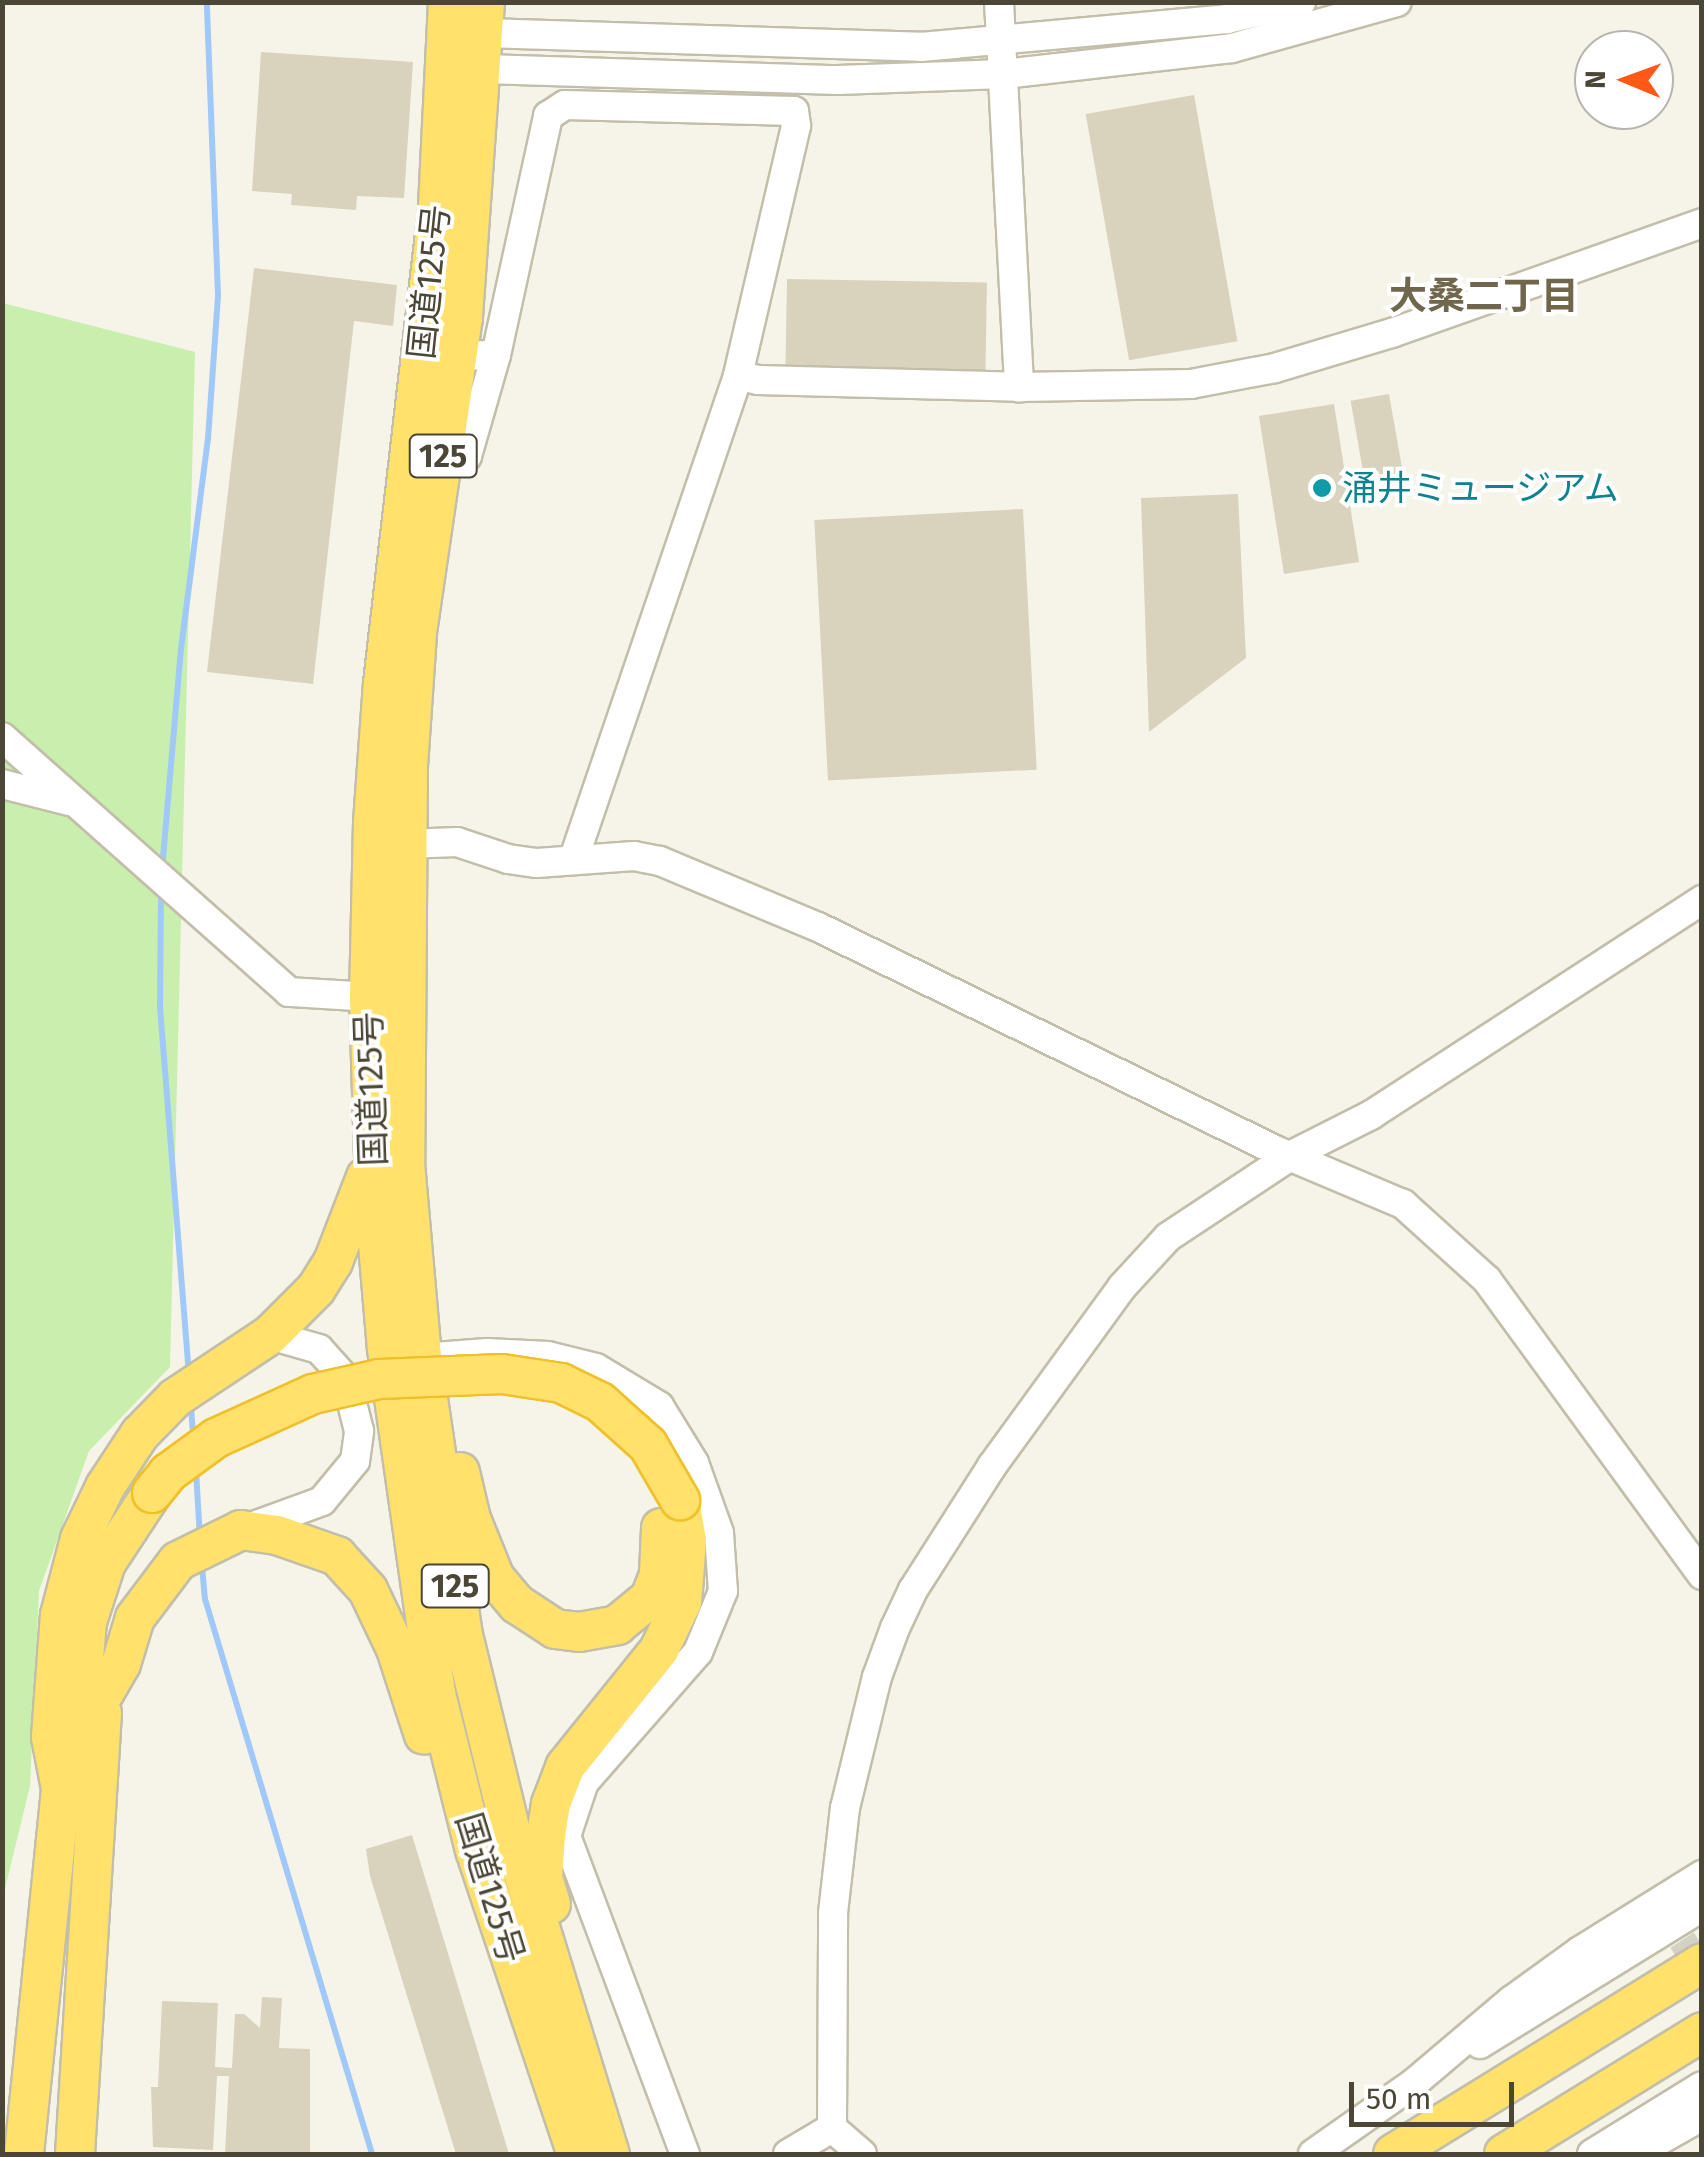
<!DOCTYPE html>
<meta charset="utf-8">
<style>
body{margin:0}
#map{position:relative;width:1704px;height:2157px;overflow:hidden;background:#f6f4e9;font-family:"Fira Sans","Noto Sans JP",sans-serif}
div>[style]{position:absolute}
.green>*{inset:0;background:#c9efae}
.stream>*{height:6px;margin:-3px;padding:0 3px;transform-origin:3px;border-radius:3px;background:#a0c9f9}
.building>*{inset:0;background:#d9d2bd;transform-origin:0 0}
.minor-tunnel>*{height:28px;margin-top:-14px;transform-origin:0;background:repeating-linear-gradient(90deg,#d4d1c5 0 28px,transparent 0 42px)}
.roads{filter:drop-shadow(2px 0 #c3beaa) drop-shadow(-2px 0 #c3beaa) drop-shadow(0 2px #c3beaa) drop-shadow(0 -2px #c3beaa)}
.minor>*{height:28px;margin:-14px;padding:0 14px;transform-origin:14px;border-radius:14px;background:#fff}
.highway>*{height:38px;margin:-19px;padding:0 19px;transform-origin:19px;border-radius:19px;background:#ffe16b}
.bridges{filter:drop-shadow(2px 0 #efc02a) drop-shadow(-2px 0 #efc02a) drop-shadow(0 2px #efc02a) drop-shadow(0 -2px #efc02a)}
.highway-bridge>*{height:38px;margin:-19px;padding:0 19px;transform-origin:19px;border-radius:19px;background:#ffe16b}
.dots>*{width:28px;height:28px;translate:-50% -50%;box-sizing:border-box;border:5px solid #fff;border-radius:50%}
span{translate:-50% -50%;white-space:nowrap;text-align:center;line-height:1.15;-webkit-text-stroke:8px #fff;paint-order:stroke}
.shield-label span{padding:2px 8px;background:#fff;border:2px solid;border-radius:8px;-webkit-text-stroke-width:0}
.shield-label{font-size:32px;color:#4b4636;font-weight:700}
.street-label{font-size:35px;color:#4b4636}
.culture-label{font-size:35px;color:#0d838f}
.left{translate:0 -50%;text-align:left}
.neighbourhood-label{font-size:38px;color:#6f664c;font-weight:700}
.frame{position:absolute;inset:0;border:5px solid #4b4636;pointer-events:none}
.north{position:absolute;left:1574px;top:30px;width:100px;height:100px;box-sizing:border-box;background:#fff;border:2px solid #b7b5af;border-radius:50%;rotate:271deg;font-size:28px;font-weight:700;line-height:40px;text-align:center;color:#4b4636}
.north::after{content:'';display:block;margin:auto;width:35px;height:45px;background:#ff5817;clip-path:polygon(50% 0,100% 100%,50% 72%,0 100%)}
.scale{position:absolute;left:1349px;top:2082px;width:165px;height:45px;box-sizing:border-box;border:5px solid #4b4636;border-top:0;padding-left:12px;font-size:30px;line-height:35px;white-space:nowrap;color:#4b4636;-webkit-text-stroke:8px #fff;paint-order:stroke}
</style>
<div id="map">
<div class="green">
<i style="clip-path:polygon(3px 303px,195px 352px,170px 1367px,89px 1451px,39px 1591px,30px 1786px,3px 1897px)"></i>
</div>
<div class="stream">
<i style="left:162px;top:870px;width:222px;rotate:-85.1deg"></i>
<i style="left:181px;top:649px;width:212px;rotate:-82.7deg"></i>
<i style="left:208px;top:439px;width:144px;rotate:-86deg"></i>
<i style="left:218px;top:295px;width:293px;rotate:-92.2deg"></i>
<i style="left:161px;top:892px;width:115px;rotate:90.5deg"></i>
<i style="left:160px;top:1007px;width:367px;rotate:85.5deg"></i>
<i style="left:191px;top:1406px;width:32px;rotate:86deg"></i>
<i style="left:196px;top:1471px;width:67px;rotate:86.6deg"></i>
<i style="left:202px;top:1566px;width:33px;rotate:85deg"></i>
<i style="left:205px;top:1599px;width:580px;rotate:73.25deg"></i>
</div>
<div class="building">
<i style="clip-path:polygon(261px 52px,413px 62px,404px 198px,357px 196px,356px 210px,291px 205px,292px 194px,252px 191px)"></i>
<i style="left:1194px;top:95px;width:250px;height:110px;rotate:80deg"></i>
<i style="clip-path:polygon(254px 268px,397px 285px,393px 326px,354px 321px,313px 684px,207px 672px)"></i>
<i style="left:787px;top:279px;width:200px;height:89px;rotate:1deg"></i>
<i style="left:1389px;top:394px;width:82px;height:39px;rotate:80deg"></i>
<i style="left:1334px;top:404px;width:160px;height:76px;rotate:81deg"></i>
<i style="clip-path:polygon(1238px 494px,1246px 658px,1149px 732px,1141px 498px)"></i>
<i style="left:1023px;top:509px;width:261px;height:209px;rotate:87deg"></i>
<i style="clip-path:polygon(412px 1835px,509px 2154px,456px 2154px,370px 1876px,366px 1849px)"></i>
<i style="clip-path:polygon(262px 1997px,282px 1998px,279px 2048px,310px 2049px,310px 2154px,225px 2154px,229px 2076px,217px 2076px,213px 2150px,153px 2147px,151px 2087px,158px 2087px,162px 2001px,218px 2003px,215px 2067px,232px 2068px,235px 2014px,244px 2014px,260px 2028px)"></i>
</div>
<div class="minor-tunnel">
<i style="left:1682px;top:1940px;width:37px;rotate:57deg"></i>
</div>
<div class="roads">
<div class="minor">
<i style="left:999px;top:2px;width:386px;rotate:87deg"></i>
<i style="left:468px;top:42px;width:19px;rotate:-28deg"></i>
<i style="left:485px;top:33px;width:436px;rotate:1.8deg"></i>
<i style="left:921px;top:47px;width:307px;rotate:-5.2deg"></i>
<i style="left:1227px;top:19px;width:76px;rotate:-12.9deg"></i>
<i style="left:464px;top:60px;width:22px;rotate:24deg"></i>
<i style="left:484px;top:69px;width:354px;rotate:1.8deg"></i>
<i style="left:838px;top:80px;width:166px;rotate:-2.1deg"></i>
<i style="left:1004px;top:74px;width:229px;rotate:-6.5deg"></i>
<i style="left:1232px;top:48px;width:171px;rotate:-15.6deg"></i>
<i style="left:458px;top:356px;width:38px;rotate:-2deg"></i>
<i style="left:496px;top:355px;width:245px;rotate:-77.7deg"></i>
<i style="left:548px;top:116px;width:20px;rotate:-33deg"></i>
<i style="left:565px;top:105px;width:229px;rotate:1.5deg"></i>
<i style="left:794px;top:111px;width:15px;rotate:82deg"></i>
<i style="left:796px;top:126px;width:257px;rotate:103.1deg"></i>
<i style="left:738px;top:376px;width:509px;rotate:108.79deg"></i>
<i style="left:738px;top:376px;width:20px;rotate:11deg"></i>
<i style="left:758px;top:380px;width:261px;rotate:1.5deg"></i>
<i style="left:1019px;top:387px;width:172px;rotate:-1deg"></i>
<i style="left:1191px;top:384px;width:86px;rotate:-10.8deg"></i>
<i style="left:1275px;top:368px;width:122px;rotate:-16.7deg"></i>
<i style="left:1392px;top:333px;width:329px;rotate:-19.5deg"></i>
<i style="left:443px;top:456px;width:24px"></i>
<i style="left:467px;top:456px;width:105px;rotate:-74deg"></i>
<i style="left:2px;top:737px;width:384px;rotate:41.6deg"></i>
<i style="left:289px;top:992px;width:98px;rotate:3.5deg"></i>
<i style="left:2px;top:784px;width:69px;rotate:14.2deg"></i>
<i style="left:405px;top:844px;width:52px;rotate:-2.2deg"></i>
<i style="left:457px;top:842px;width:54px;rotate:18.4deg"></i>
<i style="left:508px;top:859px;width:29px;rotate:8deg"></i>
<i style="left:537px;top:863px;width:97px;rotate:-4.1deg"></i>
<i style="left:634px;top:856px;width:26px;rotate:11deg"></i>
<i style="left:660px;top:861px;width:171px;rotate:22.7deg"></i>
<i style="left:818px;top:927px;width:509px;rotate:26.01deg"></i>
<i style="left:1275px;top:1150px;width:139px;rotate:22.9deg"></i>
<i style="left:1403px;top:1204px;width:113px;rotate:42.1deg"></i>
<i style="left:1487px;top:1280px;width:365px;rotate:53.9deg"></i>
<i style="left:422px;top:1358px;width:65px;rotate:-4.4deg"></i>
<i style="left:487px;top:1353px;width:61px;rotate:2.8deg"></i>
<i style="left:548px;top:1356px;width:49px;rotate:14deg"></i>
<i style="left:596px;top:1368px;width:74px;rotate:31.1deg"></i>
<i style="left:659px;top:1406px;width:67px;rotate:58.4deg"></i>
<i style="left:694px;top:1463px;width:74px;rotate:70.3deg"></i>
<i style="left:719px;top:1533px;width:58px;rotate:86.1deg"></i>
<i style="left:723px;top:1591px;width:66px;rotate:112.3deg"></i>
<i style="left:698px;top:1652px;width:173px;rotate:131.2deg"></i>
<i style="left:584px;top:1782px;width:57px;rotate:108.4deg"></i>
<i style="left:566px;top:1836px;width:340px;rotate:69.5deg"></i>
<i style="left:246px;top:1529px;width:81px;rotate:-20.2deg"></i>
<i style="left:322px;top:1501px;width:52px;rotate:-50.5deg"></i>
<i style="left:355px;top:1461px;width:30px;rotate:-82deg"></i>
<i style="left:359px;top:1431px;width:54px;rotate:-104deg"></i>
<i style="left:346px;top:1379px;width:40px;rotate:-132deg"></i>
<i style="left:319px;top:1349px;width:51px;rotate:-164.1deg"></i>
<i style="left:1480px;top:2044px;width:261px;rotate:-31.7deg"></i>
<i style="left:788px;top:2154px;width:51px;rotate:-30.6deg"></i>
<i style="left:862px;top:2154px;width:40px;rotate:-139deg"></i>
<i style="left:832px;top:2128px;width:215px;rotate:-89.7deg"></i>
<i style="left:833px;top:1913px;width:106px;rotate:-83.5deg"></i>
<i style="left:845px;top:1808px;width:135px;rotate:-76.3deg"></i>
<i style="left:877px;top:1677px;width:52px;rotate:-69.8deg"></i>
<i style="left:895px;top:1628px;width:42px;rotate:-64.7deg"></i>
<i style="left:913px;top:1590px;width:147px;rotate:-57.5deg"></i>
<i style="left:992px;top:1466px;width:221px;rotate:-54deg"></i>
<i style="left:1122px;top:1287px;width:68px;rotate:-47.4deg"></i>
<i style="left:1168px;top:1237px;width:149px;rotate:-33.5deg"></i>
<i style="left:1292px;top:1155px;width:89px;rotate:-26.9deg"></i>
<i style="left:1371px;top:1115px;width:395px;rotate:-33deg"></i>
<i style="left:1313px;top:2154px;width:123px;rotate:-35.1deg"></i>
<i style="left:1414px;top:2083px;width:128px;rotate:-40.3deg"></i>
<i style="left:1512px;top:2000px;width:84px;rotate:-35.8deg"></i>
<i style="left:1580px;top:1951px;width:144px;rotate:-31.9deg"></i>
<i style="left:1592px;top:2154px;width:129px;rotate:-31.7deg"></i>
<i style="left:1635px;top:2154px;width:77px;rotate:-29.6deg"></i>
</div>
<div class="highway">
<i style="left:448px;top:2px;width:206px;rotate:92.8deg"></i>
<i style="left:438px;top:208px;width:478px;rotate:96.6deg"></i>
<i style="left:383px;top:683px;width:140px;rotate:94.1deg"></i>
<i style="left:373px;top:823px;width:175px;rotate:91.3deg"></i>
<i style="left:369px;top:998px;width:223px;rotate:88.2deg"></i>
<i style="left:376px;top:1221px;width:128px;rotate:85.1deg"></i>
<i style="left:387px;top:1349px;width:348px;rotate:81.9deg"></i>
<i style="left:436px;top:1694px;width:161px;rotate:76deg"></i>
<i style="left:475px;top:1850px;width:321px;rotate:71.5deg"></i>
<i style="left:485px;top:2px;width:316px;rotate:94deg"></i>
<i style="left:463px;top:317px;width:320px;rotate:98.3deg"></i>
<i style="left:417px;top:634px;width:133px;rotate:93.9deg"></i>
<i style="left:408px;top:767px;width:396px;rotate:90.4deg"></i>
<i style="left:405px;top:1163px;width:196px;rotate:85deg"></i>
<i style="left:422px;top:1358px;width:280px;rotate:81.6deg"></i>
<i style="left:463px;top:1635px;width:207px;rotate:76.3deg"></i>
<i style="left:512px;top:1836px;width:333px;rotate:72.9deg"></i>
<i style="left:460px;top:1472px;width:48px;rotate:76.8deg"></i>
<i style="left:471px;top:1519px;width:64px;rotate:67.9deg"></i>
<i style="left:495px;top:1578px;width:34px;rotate:50deg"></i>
<i style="left:517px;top:1604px;width:45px;rotate:33.3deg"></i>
<i style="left:555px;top:1629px;width:24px;rotate:7deg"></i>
<i style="left:579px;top:1632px;width:39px;rotate:-10deg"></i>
<i style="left:617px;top:1625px;width:43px;rotate:-39.3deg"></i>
<i style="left:650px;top:1598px;width:26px;rotate:-69deg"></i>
<i style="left:659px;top:1574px;width:46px;rotate:-87.5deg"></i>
<i style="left:103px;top:1695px;width:36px;rotate:-60deg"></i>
<i style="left:121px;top:1664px;width:48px;rotate:-73.1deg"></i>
<i style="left:135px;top:1618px;width:71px;rotate:-53deg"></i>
<i style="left:178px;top:1561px;width:70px;rotate:-26.2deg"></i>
<i style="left:241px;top:1530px;width:36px;rotate:8deg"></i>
<i style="left:277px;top:1535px;width:64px;rotate:19.3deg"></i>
<i style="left:337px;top:1556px;width:46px;rotate:47.6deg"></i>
<i style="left:368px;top:1590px;width:65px;rotate:64.6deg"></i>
<i style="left:396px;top:1649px;width:90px;rotate:72deg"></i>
<i style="left:61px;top:1789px;width:53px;rotate:-100.9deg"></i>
<i style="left:51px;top:1737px;width:122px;rotate:-85.8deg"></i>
<i style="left:60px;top:1615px;width:79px;rotate:-75.3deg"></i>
<i style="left:80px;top:1539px;width:58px;rotate:-64.3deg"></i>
<i style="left:105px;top:1487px;width:64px;rotate:-56.6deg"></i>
<i style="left:140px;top:1434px;width:50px;rotate:-45.8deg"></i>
<i style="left:175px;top:1398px;width:114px;rotate:-33.6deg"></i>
<i style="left:270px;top:1335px;width:65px;rotate:-45deg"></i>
<i style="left:316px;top:1289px;width:32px;rotate:-58deg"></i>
<i style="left:333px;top:1262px;width:91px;rotate:-68.8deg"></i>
<i style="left:551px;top:1904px;width:27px;rotate:-107deg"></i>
<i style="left:543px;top:1878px;width:43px;rotate:-86deg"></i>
<i style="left:546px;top:1835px;width:31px;rotate:-81deg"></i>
<i style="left:551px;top:1804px;width:40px;rotate:-69deg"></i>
<i style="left:565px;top:1767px;width:150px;rotate:-51.2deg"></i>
<i style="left:659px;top:1650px;width:53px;rotate:-64.4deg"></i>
<i style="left:682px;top:1602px;width:61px;rotate:-85.3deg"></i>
<i style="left:687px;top:1541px;width:42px;rotate:-99.7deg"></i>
<i style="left:24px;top:2154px;width:367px;rotate:-84.2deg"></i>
<i style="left:61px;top:1789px;width:47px;rotate:-70deg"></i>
<i style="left:77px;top:1745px;width:123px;rotate:-85.4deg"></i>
<i style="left:87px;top:1622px;width:62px;rotate:-72.1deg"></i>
<i style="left:106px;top:1563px;width:84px;rotate:-56.7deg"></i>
<i style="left:75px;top:2154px;width:442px;rotate:-86.5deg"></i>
<i style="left:1393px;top:2154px;width:363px;rotate:-31.7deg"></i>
<i style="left:1504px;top:2154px;width:233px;rotate:-31.6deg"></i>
</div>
</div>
<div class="bridges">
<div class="highway-bridge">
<i style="left:152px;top:1493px;width:26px;rotate:-51deg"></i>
<i style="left:168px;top:1473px;width:59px;rotate:-36.1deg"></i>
<i style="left:216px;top:1438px;width:107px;rotate:-24.4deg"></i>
<i style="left:313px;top:1394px;width:68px;rotate:-12.8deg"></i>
<i style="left:379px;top:1379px;width:123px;rotate:-2.3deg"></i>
<i style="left:502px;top:1374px;width:60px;rotate:8.7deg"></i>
<i style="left:561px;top:1383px;width:43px;rotate:26deg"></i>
<i style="left:600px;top:1402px;width:64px;rotate:41.9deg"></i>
<i style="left:648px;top:1445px;width:64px;rotate:59.8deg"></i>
</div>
</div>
<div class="dots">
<i style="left:1322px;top:488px;background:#0f9aa8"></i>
</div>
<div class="shield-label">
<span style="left:443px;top:456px">125</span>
<span style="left:455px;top:1586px">125</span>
</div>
<div class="street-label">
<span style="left:429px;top:282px;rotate:-84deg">国道125号</span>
<span style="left:371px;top:1089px;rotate:-92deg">国道125号</span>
<span style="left:490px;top:1888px;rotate:73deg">国道125号</span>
</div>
<div class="culture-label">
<span class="left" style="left:1342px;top:488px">涌井ミュージアム</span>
</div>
<div class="neighbourhood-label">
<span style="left:1484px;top:297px">大桑二丁目</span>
</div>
<div class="frame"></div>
<div class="north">N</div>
<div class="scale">50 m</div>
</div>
